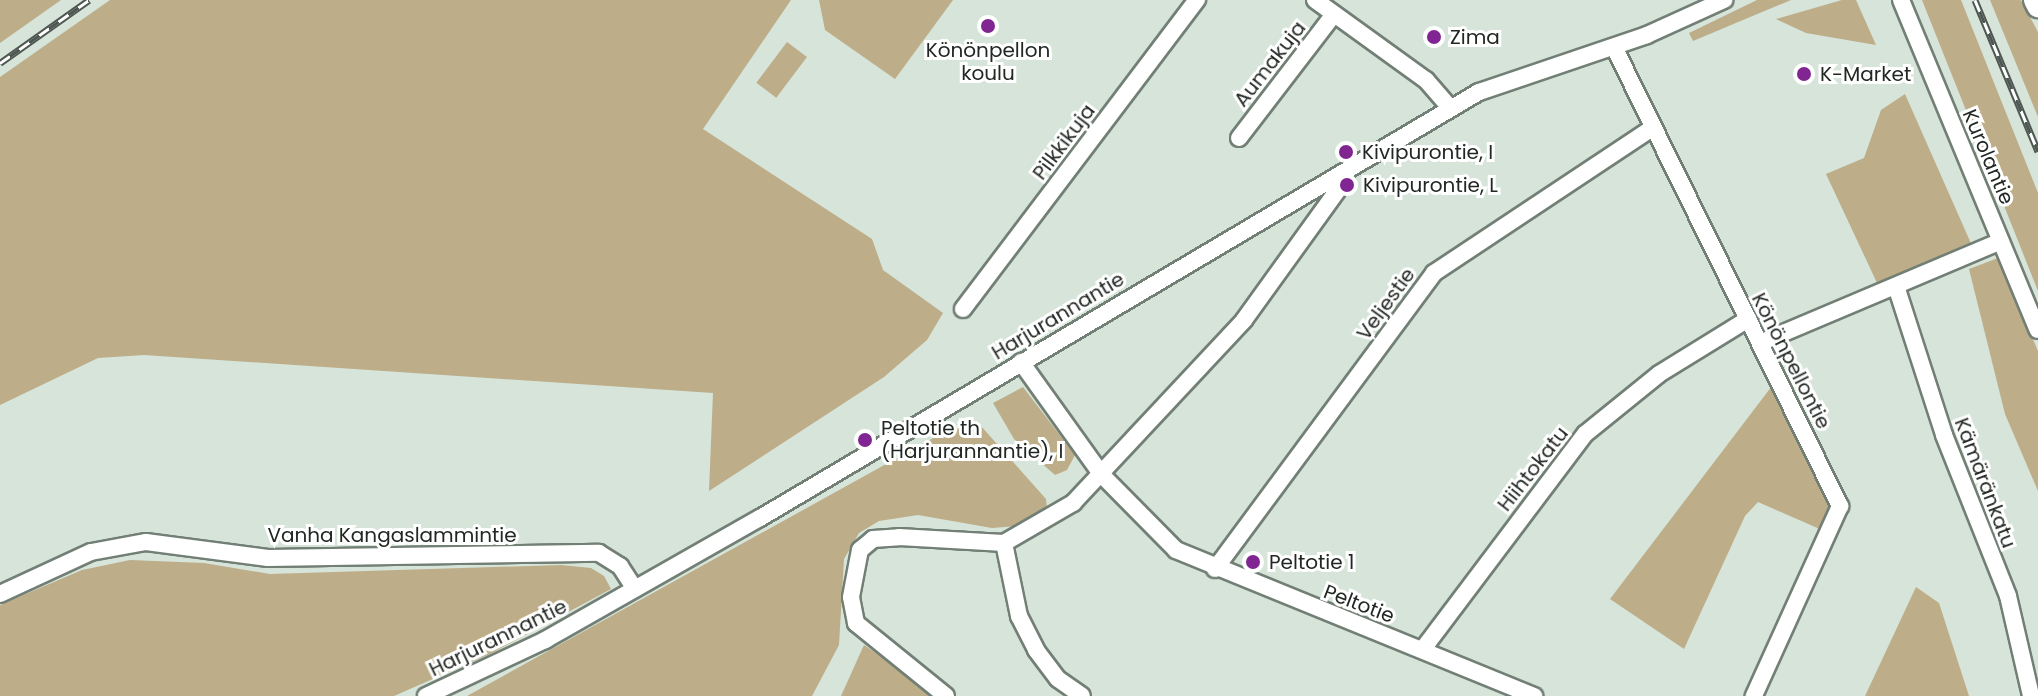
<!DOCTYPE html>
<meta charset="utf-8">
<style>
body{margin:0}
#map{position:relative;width:2038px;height:696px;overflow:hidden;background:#d6e4da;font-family:Poppins,sans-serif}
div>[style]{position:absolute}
.green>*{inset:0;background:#bdad88;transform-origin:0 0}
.roads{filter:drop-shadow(2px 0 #727f75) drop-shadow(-2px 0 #727f75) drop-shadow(0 2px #727f75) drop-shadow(0 -2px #727f75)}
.minor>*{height:16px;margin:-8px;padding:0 8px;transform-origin:8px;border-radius:8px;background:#fff}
.highway>*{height:22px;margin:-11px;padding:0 11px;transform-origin:11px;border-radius:11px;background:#fff}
.rail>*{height:7px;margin-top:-3.5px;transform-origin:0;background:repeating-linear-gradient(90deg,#fff 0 12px,#4e5651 0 24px);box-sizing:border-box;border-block:2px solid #4e5651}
.dots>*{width:22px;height:22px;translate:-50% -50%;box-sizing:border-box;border:4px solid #fff;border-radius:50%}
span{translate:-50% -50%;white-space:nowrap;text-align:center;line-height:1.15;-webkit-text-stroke:6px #fff;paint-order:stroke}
.poi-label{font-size:20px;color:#212723}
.left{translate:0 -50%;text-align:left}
.street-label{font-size:20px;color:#212723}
</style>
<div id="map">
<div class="green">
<i style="clip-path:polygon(0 0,61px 0,0 43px)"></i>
<i style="clip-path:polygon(110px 0,791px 0,703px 129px,872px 239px,883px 270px,943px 313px,927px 340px,884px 377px,709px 491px,713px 393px,144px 355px,98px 358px,0 405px,0 77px)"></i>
<i style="clip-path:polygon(819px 0,953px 0,895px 79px,825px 30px)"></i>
<i style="clip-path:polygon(1757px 0,1791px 0,1693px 41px,1689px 33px)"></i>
<i style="clip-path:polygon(1842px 0,1856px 0,1876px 45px,1806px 33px,1776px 19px)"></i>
<i style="clip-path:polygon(1922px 0,1961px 0,2038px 193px,2038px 291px)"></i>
<i style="clip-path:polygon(1990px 0,2021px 0,2038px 32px,2038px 117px)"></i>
<i style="left:787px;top:42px;width:25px;height:51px;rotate:37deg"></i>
<i style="clip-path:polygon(1905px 94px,1973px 248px,1878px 285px,1826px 174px,1864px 158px,1881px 110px)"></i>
<i style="clip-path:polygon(1998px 258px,2038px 351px,2038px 491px,2005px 414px,1969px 269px)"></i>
<i style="clip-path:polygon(1775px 382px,1832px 505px,1822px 530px,1758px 502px,1745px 516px,1684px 649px,1610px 599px)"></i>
<i style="clip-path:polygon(1023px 387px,1075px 455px,1067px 470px,1055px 475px,1014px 439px,993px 403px)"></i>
<i style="clip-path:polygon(968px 424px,980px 425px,1046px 499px,1047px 509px,1017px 526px,992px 528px,918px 515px,879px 521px,859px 533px,844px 559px,839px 645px,812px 696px,467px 696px,944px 432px)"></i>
<i style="clip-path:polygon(130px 560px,204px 563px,270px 574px,561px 565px,591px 568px,604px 576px,611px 589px,492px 653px,394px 696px,0 696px,0 605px,82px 570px)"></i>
<i style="clip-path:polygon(1916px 587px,1939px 603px,1969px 696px,1865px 696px)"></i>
<i style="clip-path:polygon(864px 645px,913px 678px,929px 696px,841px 696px)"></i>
</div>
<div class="roads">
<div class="minor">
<i style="left:1315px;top:0;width:137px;rotate:35.8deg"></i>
<i style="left:1426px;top:80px;width:37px;rotate:49deg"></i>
<i style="left:1901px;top:0;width:357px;rotate:67.5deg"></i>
<i style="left:1614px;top:47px;width:512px;rotate:63.79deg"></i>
<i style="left:1840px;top:506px;width:209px;rotate:114.4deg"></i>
<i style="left:1239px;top:138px;width:156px;rotate:-52.5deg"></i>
<i style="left:1896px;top:286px;width:157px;rotate:72.1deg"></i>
<i style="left:1944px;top:435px;width:173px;rotate:68.3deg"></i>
<i style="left:2008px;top:596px;width:103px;rotate:77deg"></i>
<i style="left:963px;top:309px;width:388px;rotate:-52.9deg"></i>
<i style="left:1762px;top:342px;width:259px;rotate:-22.9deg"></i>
<i style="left:1021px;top:362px;width:139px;rotate:54.4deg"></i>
<i style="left:1102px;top:475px;width:105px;rotate:45.4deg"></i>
<i style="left:1176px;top:550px;width:387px;rotate:22.2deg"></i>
<i style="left:1004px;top:543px;width:75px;rotate:78.4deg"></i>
<i style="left:1019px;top:616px;width:38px;rotate:63deg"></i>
<i style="left:1036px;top:650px;width:36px;rotate:53deg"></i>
<i style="left:1058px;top:679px;width:29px;rotate:35deg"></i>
<i style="left:1215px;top:569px;width:368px;rotate:-53.5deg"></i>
<i style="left:1434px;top:273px;width:262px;rotate:-33.6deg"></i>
<i style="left:0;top:594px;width:100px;rotate:-24.8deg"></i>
<i style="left:91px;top:552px;width:56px;rotate:-10.3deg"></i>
<i style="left:146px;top:542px;width:123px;rotate:7.5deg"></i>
<i style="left:268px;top:558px;width:331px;rotate:-0.9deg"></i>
<i style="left:599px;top:553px;width:25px;rotate:32deg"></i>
<i style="left:620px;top:566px;width:27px;rotate:57deg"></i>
<i style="left:1423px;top:649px;width:269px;rotate:-53deg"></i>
<i style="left:1585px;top:434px;width:95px;rotate:-39deg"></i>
<i style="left:1659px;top:374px;width:105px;rotate:-31.7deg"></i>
<i style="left:426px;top:696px;width:132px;rotate:-25.2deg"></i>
<i style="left:545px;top:640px;width:247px;rotate:-29.6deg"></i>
<i style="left:760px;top:518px;width:836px;rotate:-30.65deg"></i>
<i style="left:1479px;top:92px;width:177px;rotate:-18.7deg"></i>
<i style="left:1647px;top:35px;width:85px;rotate:-24.4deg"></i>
<i style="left:946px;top:696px;width:116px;rotate:-141deg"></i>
<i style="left:856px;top:623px;width:26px;rotate:-101deg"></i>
<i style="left:851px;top:597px;width:48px;rotate:-79.2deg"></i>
<i style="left:860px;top:550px;width:17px;rotate:-40deg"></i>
<i style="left:873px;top:539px;width:26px;rotate:-4deg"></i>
<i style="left:899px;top:537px;width:105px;rotate:3.3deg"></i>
<i style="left:1004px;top:543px;width:80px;rotate:-30.1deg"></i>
<i style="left:1073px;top:503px;width:250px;rotate:-46.9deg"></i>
<i style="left:1244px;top:320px;width:159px;rotate:-54.2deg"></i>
<i style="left:1337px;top:191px;width:12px;rotate:-104deg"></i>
</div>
<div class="highway">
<i style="left:2035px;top:0;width:7px;rotate:63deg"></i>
</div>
</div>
<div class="rail">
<i style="left:1975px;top:0;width:164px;rotate:67.4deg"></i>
<i style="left:0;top:63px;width:109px;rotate:-35.3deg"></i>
</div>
<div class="dots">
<i style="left:988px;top:26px;background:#802591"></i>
<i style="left:1434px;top:37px;background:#802591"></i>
<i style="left:1804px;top:74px;background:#802591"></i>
<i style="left:1346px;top:152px;background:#802591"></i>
<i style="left:1347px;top:185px;background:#802591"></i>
<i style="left:865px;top:440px;background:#802591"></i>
<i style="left:1253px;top:562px;background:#802591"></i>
</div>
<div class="poi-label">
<span class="left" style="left:1450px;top:37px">Zima</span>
<span style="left:988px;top:62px">Könönpellon<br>koulu</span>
<span class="left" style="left:1820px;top:74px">K-Market</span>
<span class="left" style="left:1362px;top:152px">Kivipurontie, I</span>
<span class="left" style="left:1363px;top:185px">Kivipurontie, L</span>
<span class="left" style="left:881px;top:440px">Peltotie th<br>(Harjurannantie), I</span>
<span class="left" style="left:1269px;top:562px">Peltotie 1</span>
</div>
<div class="street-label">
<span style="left:1270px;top:64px;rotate:-52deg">Aumakuja</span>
<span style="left:1064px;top:142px;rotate:-53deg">Pilkkikuja</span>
<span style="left:1988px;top:157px;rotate:67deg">Kurolantie</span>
<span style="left:1386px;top:304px;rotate:-54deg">Veljestie</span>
<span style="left:1058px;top:316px;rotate:-31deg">Harjurannantie</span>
<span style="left:1791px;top:361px;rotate:63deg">Könönpellontie</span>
<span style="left:1533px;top:469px;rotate:-52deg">Hiihtokatu</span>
<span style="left:1985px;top:483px;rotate:69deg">Kämäränkatu</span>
<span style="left:392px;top:535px">Vanha Kangaslammintie</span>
<span style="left:1359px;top:604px;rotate:21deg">Peltotie</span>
<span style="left:498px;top:638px;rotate:-26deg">Harjurannantie</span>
</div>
</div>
